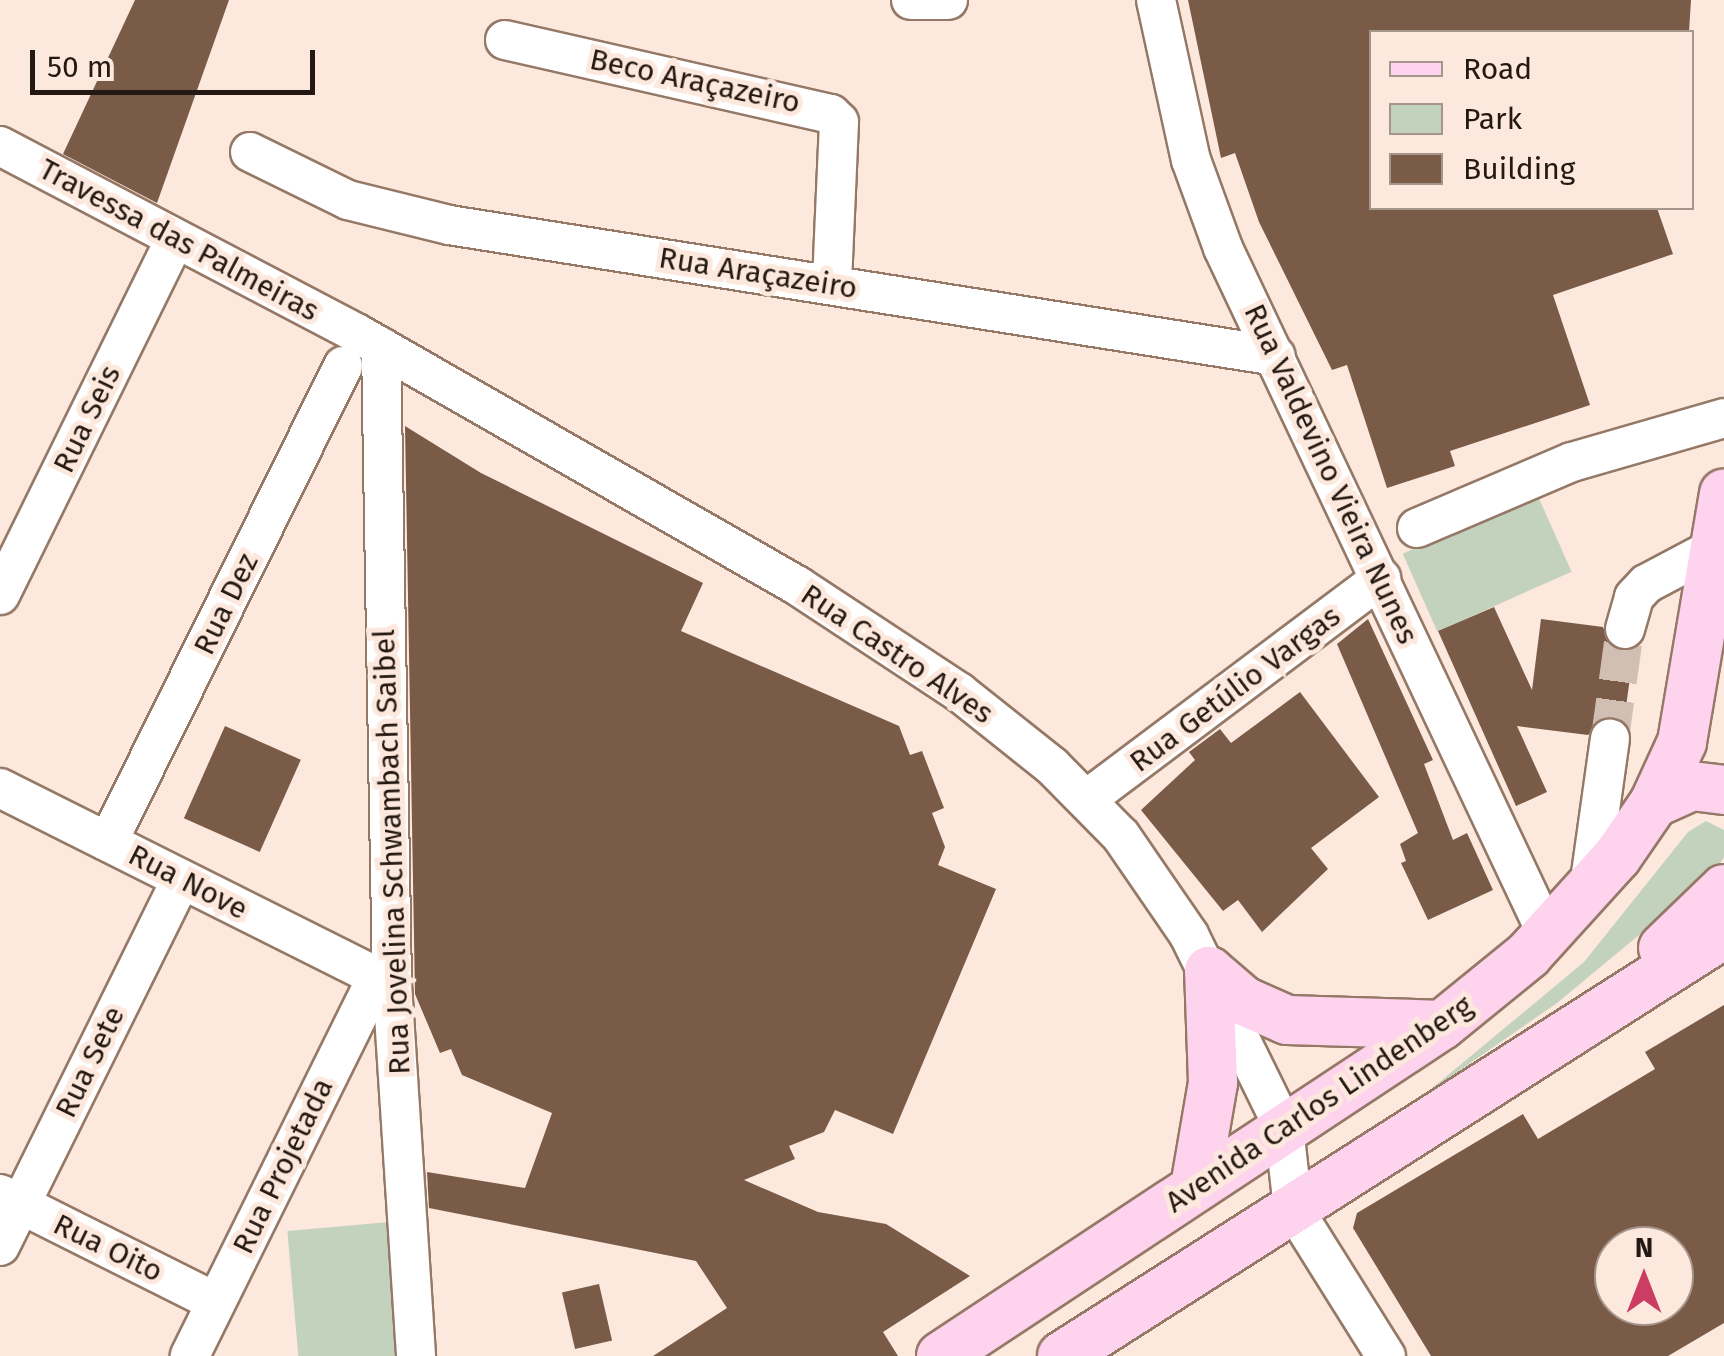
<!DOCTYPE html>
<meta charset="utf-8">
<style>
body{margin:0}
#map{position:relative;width:1724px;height:1356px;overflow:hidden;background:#fce8dc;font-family:"Fira Sans",sans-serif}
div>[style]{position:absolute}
.green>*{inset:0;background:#c3d2bc;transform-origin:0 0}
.building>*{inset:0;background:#795b48;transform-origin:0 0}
.minor-tunnel>*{height:38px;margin-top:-19px;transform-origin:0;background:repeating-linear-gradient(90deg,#d1bfb4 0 38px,transparent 0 57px)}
.roads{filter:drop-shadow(2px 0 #957866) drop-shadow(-2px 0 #957866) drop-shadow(0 2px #957866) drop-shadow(0 -2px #957866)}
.minor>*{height:38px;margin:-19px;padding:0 19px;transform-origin:19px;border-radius:19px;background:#fff}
.major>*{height:48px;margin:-24px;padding:0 24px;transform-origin:24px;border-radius:24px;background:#fed3ee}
span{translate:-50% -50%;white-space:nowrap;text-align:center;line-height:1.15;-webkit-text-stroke:10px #fce8dc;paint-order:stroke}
.street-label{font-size:30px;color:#241912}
.legend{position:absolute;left:1369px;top:30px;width:325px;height:180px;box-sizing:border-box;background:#fce8dc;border:2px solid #a6958b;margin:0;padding:12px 18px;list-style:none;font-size:30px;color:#241912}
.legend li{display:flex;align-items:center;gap:20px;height:50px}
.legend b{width:50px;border:2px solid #a6958b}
.north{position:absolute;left:1594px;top:1226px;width:100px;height:100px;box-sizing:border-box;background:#fce8dc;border:2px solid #a6958b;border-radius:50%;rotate:0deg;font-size:28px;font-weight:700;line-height:40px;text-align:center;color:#241912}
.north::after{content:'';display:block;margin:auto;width:35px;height:45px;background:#cc3d64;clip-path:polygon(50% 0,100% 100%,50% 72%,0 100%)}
.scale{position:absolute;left:30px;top:50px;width:285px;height:45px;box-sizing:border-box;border:5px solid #241912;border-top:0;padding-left:12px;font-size:30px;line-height:35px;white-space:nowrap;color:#241912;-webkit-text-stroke:8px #fce8dc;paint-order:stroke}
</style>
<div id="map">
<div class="green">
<i style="left:1537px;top:494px;width:85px;height:147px;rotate:66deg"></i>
<i style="clip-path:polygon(1706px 821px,1724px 830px,1724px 857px,1715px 872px,1557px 1003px,1424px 1095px,1584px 962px,1688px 832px)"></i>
<i style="left:389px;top:1222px;width:134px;height:102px;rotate:85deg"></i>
</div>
<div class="building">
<i style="clip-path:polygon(135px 0,229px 0,157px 203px,63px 154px)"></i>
<i style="clip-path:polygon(1188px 0,1691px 0,1689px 32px,1372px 32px,1372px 208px,1657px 208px,1673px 254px,1553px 295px,1590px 405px,1450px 451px,1455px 466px,1387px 488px,1347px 365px,1332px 370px,1259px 222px,1235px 153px,1221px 158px)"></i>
<i style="clip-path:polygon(405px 426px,481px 473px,703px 583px,681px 631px,899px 726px,910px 755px,922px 751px,944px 808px,932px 813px,945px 847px,938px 865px,996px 889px,893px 1134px,835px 1110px,824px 1132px,789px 1146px,795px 1159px,744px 1180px,818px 1212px,886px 1224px,970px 1276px,883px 1332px,898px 1356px,653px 1356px,727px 1308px,696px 1261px,429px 1208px,427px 1172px,525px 1188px,552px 1113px,462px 1075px,451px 1049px,440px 1053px,415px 994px)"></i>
<i style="clip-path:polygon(1494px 607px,1532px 690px,1541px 619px,1603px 627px,1610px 645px,1634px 649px,1624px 721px,1602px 717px,1588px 735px,1517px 726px,1547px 792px,1516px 806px,1438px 631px)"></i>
<i style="clip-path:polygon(1368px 619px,1433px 760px,1424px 764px,1453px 840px,1467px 833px,1493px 890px,1428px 920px,1401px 863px,1406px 861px,1400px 844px,1418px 833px,1337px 644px)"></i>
<i style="clip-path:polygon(1300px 692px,1379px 797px,1311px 848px,1328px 869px,1262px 932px,1238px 900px,1223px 911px,1141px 810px,1195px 760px,1189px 752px,1220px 729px,1231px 743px)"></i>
<i style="left:225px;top:726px;width:83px;height:101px;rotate:24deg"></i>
<i style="clip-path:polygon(evenodd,1724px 1005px,1724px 1323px,1668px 1356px,1431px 1356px,1353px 1228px,1357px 1213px,1523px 1114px,1538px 1139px,1655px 1069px,1645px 1052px,1724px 1005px,1614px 1246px,1674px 1246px,1674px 1306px,1614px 1306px,1614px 1246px)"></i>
<i style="left:599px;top:1284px;width:58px;height:38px;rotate:77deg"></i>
</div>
<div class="minor-tunnel">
<i style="left:1610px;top:738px;width:110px;rotate:-82.2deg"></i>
</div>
<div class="roads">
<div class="minor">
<i style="left:911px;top:0;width:37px"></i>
<i style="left:1156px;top:0;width:164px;rotate:77.7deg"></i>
<i style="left:1191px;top:160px;width:94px;rotate:70deg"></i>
<i style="left:1223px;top:248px;width:759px;rotate:64.72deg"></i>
<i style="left:505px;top:40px;width:334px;rotate:12.8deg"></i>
<i style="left:831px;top:114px;width:11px;rotate:45deg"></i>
<i style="left:839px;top:122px;width:163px;rotate:92.5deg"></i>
<i style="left:0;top:146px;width:404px;rotate:27.7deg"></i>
<i style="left:358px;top:334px;width:507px;rotate:29.8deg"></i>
<i style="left:798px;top:586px;width:193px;rotate:33.4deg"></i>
<i style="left:959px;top:692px;width:119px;rotate:38.5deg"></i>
<i style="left:1052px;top:766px;width:98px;rotate:45.4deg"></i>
<i style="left:1121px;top:836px;width:120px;rotate:55.5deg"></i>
<i style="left:1189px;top:935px;width:215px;rotate:63.8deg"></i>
<i style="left:1284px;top:1128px;width:81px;rotate:83.6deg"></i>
<i style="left:1293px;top:1208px;width:175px;rotate:57.9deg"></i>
<i style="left:250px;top:152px;width:109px;rotate:26.1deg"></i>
<i style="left:348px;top:200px;width:104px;rotate:13.9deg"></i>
<i style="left:449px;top:225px;width:837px;rotate:9deg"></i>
<i style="left:381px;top:347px;width:637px;rotate:89.01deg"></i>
<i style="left:392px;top:984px;width:373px;rotate:86.3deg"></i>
<i style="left:1417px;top:528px;width:168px;rotate:-23.1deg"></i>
<i style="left:1572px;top:462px;width:158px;rotate:-16.1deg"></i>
<i style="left:0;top:595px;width:394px;rotate:-63.8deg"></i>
<i style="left:1625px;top:629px;width:33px;rotate:-74deg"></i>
<i style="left:1634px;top:597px;width:18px;rotate:-47deg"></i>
<i style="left:1646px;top:584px;width:79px;rotate:-27.9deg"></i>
<i style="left:0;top:788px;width:422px;rotate:26.6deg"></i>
<i style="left:377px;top:977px;width:423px;rotate:116.3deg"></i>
<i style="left:1087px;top:799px;width:368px;rotate:-36.9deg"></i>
<i style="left:108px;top:842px;width:531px;rotate:-63.72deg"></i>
<i style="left:1589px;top:888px;width:151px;rotate:-82deg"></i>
<i style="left:0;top:1194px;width:241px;rotate:26.6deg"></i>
<i style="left:0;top:1246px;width:409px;rotate:-63.7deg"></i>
</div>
<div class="major">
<i style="left:1654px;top:803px;width:42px;rotate:-24.1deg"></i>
<i style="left:1692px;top:786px;width:32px;rotate:7deg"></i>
<i style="left:1663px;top:948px;width:85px;rotate:-44deg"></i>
<i style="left:1209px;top:971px;width:46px;rotate:40.6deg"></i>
<i style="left:1244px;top:1001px;width:47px;rotate:23.8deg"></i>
<i style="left:1287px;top:1020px;width:155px;rotate:1.8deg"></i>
<i style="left:1195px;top:1187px;width:106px;rotate:-80.2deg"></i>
<i style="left:1213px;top:1083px;width:112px;rotate:-92deg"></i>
<i style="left:941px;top:1356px;width:600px;rotate:-33.45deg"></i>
<i style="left:1442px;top:1025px;width:111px;rotate:-39.1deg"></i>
<i style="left:1528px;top:955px;width:132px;rotate:-47.8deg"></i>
<i style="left:1617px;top:857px;width:65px;rotate:-55.6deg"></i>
<i style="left:1654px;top:803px;width:67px;rotate:-65.3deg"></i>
<i style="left:1682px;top:742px;width:252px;rotate:-80.4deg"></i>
<i style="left:1062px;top:1356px;width:785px;rotate:-32.52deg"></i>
</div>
</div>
<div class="street-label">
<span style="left:695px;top:81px;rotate:12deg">Beco Araçazeiro</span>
<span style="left:179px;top:240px;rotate:28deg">Travessa das Palmeiras</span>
<span style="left:758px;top:273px;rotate:9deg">Rua Araçazeiro</span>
<span style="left:87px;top:419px;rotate:-64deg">Rua Seis</span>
<span style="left:1331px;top:474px;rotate:65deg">Rua Valdevino Vieira Nunes</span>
<span style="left:226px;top:604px;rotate:-64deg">Rua Dez</span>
<span style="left:897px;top:654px;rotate:34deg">Rua Castro Alves</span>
<span style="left:1235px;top:689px;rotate:-37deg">Rua Getúlio Vargas</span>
<span style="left:392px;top:852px;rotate:-92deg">Rua Jovelina Schwambach Saibel</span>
<span style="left:188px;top:882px;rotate:27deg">Rua Nove</span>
<span style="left:90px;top:1062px;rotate:-64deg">Rua Sete</span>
<span style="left:1319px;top:1104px;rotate:-34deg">Avenida Carlos Lindenberg</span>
<span style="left:283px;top:1166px;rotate:-64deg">Rua Projetada</span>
<span style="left:108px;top:1248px;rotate:26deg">Rua Oito</span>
</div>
<ul class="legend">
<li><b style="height:12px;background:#fed3ee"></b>Road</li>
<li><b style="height:28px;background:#c3d2bc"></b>Park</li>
<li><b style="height:28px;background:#795b48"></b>Building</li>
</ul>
<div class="north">N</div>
<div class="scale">50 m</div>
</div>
